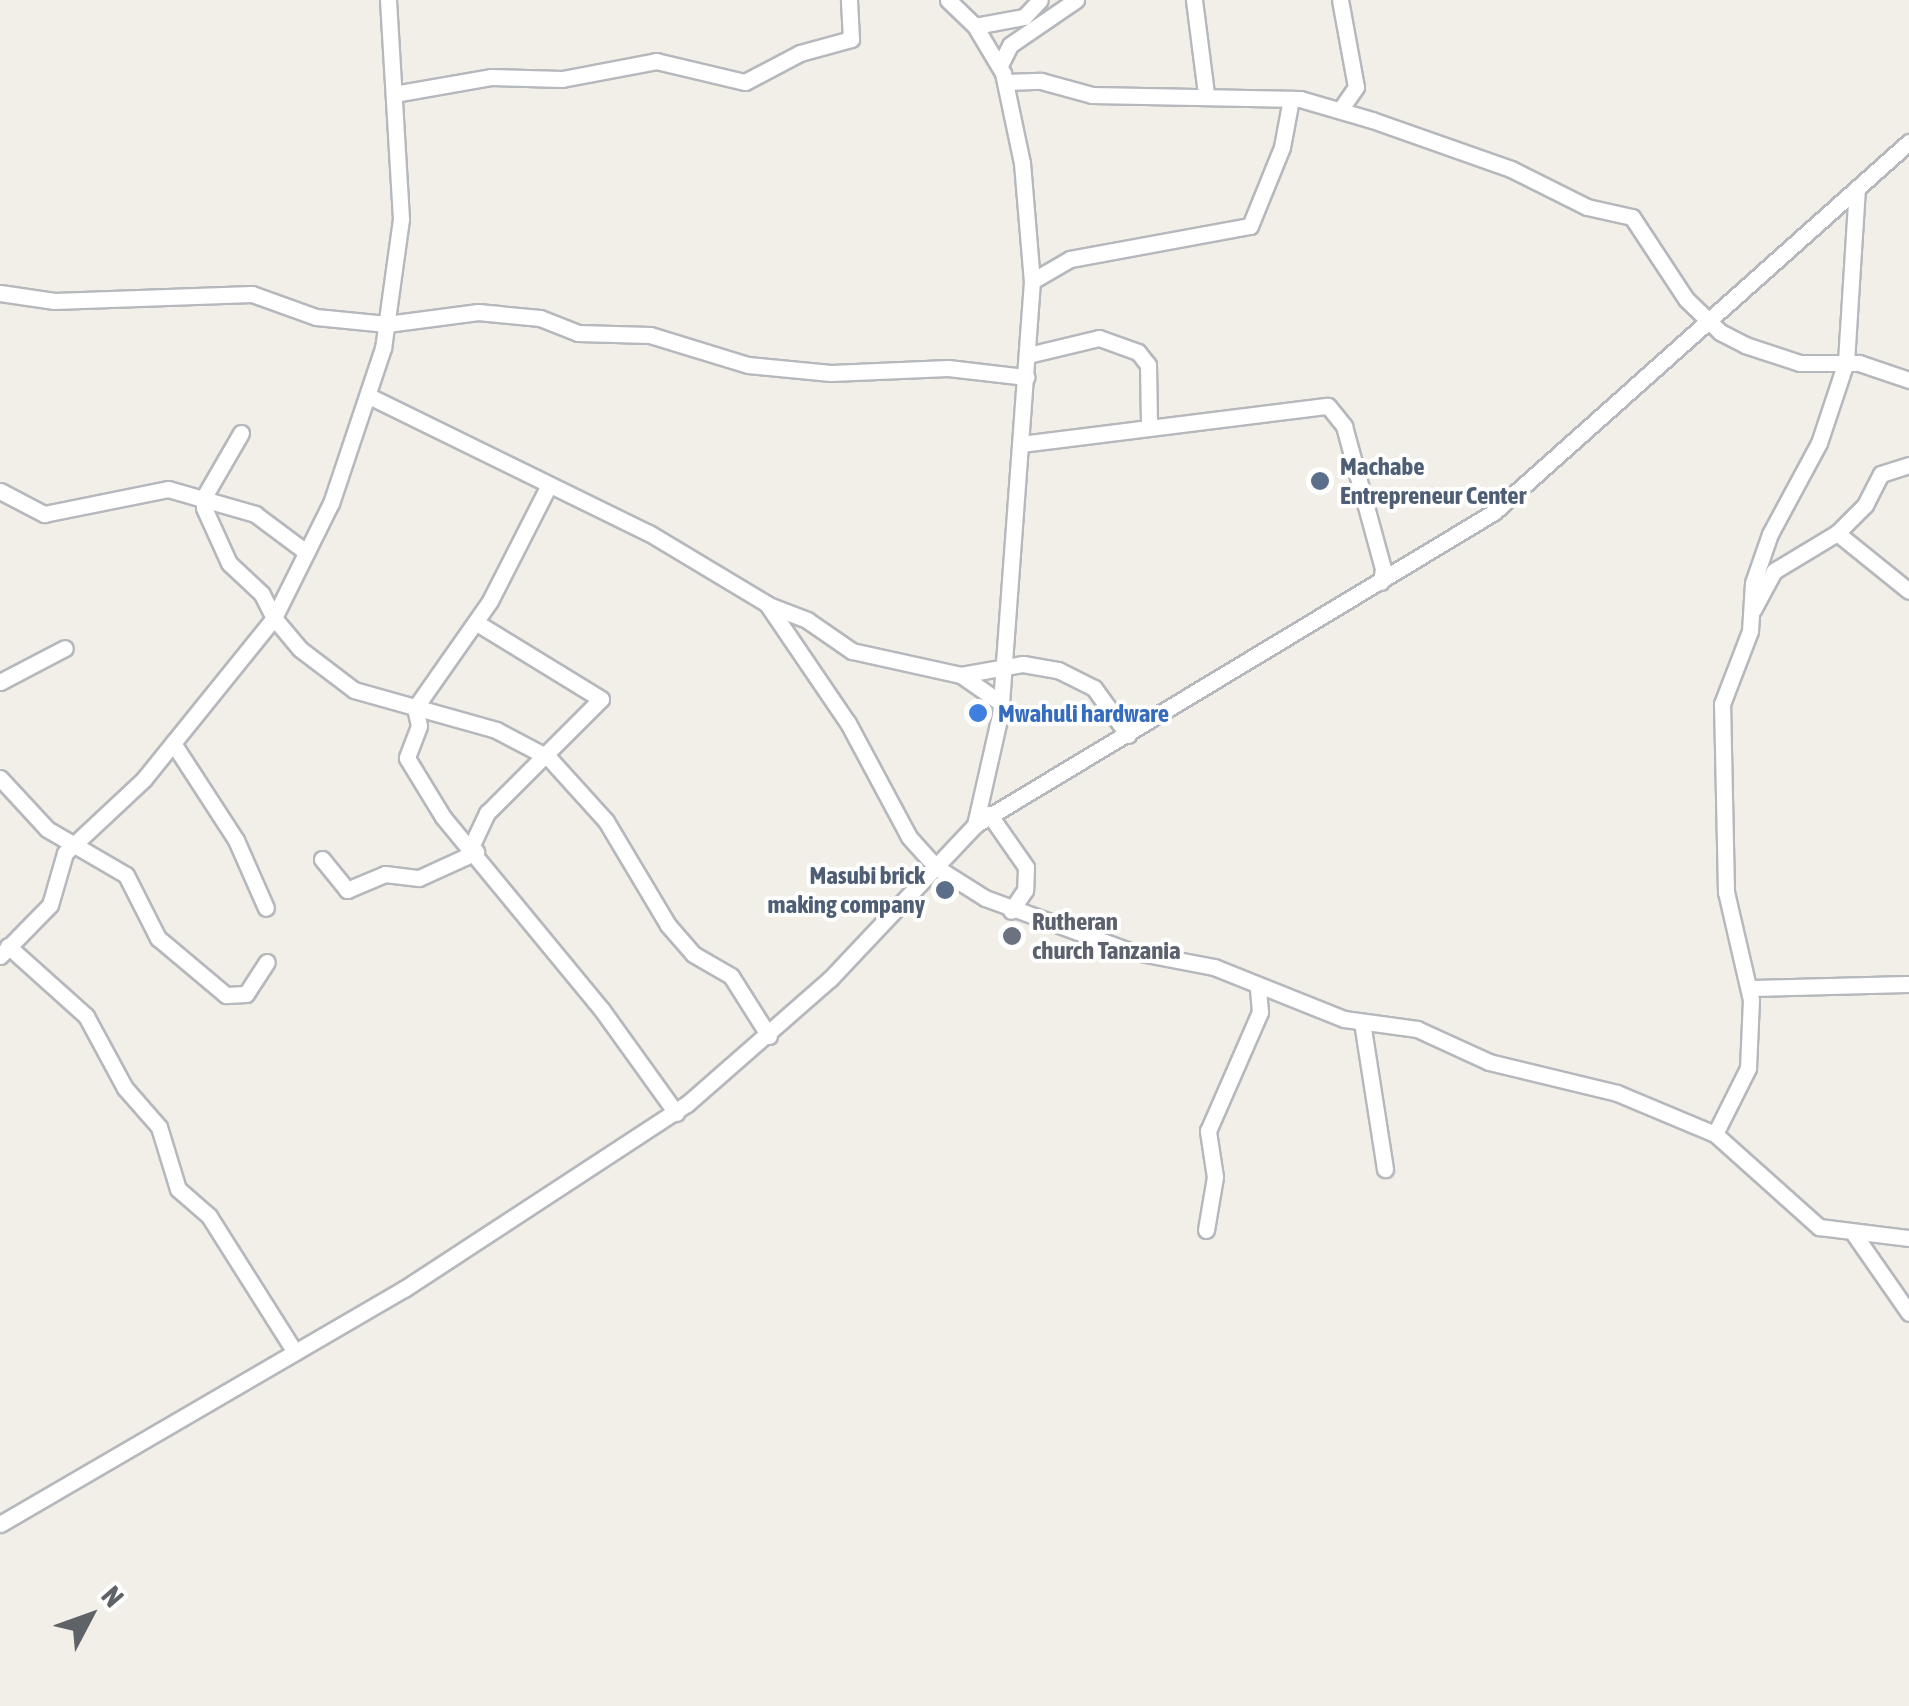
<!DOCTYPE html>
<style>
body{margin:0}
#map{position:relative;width:1909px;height:1706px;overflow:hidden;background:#f1efe8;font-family:"Asap Condensed",sans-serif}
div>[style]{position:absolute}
.roads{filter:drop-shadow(2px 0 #b5b8bc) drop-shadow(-2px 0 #b5b8bc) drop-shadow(0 2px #b5b8bc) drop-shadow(0 -2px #b5b8bc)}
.minor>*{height:15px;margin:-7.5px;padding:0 7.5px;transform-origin:7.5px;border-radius:7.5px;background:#fff}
.dots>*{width:28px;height:28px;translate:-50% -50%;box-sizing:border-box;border:5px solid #fff;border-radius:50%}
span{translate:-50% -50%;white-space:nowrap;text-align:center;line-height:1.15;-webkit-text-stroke:8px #fff;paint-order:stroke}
.service-label{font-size:25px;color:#4e5e75;font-weight:700}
.left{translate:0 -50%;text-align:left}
.right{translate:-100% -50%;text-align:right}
.shop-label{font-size:25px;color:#366cbe;font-weight:700}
.worship-label{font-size:25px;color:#5b616d;font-weight:700}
.north{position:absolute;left:40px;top:1566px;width:100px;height:100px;-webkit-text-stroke:8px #fff;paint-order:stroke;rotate:49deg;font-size:28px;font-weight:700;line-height:40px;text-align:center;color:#5f6368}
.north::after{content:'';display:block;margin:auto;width:35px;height:45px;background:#5f6368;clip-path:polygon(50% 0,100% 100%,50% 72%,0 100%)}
</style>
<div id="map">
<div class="roads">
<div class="minor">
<i style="left:388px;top:0;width:219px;rotate:86.6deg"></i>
<i style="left:401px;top:219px;width:130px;rotate:97.9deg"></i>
<i style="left:383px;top:348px;width:163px;rotate:108.5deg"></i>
<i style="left:331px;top:503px;width:128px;rotate:116.4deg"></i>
<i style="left:274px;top:618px;width:40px;rotate:50deg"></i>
<i style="left:300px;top:649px;width:68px;rotate:37.2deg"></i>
<i style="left:354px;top:690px;width:148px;rotate:15.7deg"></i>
<i style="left:496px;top:730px;width:60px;rotate:27.8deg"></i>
<i style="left:549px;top:758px;width:85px;rotate:47.9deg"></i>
<i style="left:606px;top:821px;width:121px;rotate:59.2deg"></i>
<i style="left:668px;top:925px;width:38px;rotate:49deg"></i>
<i style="left:693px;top:954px;width:44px;rotate:30.1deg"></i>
<i style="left:731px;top:976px;width:71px;rotate:57.7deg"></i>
<i style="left:948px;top:0;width:37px;rotate:44deg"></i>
<i style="left:975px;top:26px;width:55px;rotate:59.2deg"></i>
<i style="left:1003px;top:73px;width:92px;rotate:78.1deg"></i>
<i style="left:1022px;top:163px;width:118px;rotate:85.2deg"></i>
<i style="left:1032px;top:281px;width:435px;rotate:94.2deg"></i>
<i style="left:1000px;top:715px;width:113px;rotate:102.8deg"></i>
<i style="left:1194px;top:0;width:95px;rotate:82.7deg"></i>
<i style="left:975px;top:26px;width:50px;rotate:-10.4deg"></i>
<i style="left:1024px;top:17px;width:23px;rotate:-47deg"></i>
<i style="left:1000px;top:65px;width:22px;rotate:-63deg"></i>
<i style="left:1010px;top:45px;width:80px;rotate:-34.3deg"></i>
<i style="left:1006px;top:82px;width:35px;rotate:-2deg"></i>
<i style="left:1041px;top:81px;width:53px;rotate:15.4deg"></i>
<i style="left:1092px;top:95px;width:208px;rotate:1.1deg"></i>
<i style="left:1300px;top:99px;width:75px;rotate:16.3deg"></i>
<i style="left:1372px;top:120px;width:147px;rotate:19.4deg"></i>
<i style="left:1511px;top:169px;width:85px;rotate:26.6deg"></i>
<i style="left:1587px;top:207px;width:46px;rotate:12.5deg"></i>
<i style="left:1632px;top:217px;width:98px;rotate:56.6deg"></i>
<i style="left:1686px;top:299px;width:47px;rotate:44.1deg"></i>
<i style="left:1720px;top:332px;width:28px;rotate:27deg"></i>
<i style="left:1745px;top:345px;width:58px;rotate:18.1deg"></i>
<i style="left:1800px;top:363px;width:59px"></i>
<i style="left:1859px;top:363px;width:53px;rotate:18.8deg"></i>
<i style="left:394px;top:94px;width:98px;rotate:-9.9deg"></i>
<i style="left:491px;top:77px;width:71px;rotate:1.6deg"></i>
<i style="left:562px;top:79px;width:96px;rotate:-10.8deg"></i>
<i style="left:656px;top:61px;width:91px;rotate:13.3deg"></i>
<i style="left:745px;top:82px;width:62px;rotate:-27.8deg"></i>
<i style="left:800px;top:53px;width:53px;rotate:-15.4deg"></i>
<i style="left:851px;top:39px;width:39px;rotate:-93deg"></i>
<i style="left:1340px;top:110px;width:28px;rotate:-55deg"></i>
<i style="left:1356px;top:87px;width:88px;rotate:-100.4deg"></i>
<i style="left:1032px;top:281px;width:44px;rotate:-30.1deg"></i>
<i style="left:1070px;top:259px;width:183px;rotate:-10.4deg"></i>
<i style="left:1250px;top:226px;width:85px;rotate:-67.9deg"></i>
<i style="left:1282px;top:147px;width:49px;rotate:-79.4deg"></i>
<i style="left:0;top:293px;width:55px;rotate:8.4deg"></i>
<i style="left:54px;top:301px;width:198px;rotate:-2deg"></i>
<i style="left:252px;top:294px;width:68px;rotate:19.8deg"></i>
<i style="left:316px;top:317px;width:71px;rotate:5.6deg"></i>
<i style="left:387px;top:324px;width:92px;rotate:-7.5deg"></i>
<i style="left:478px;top:312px;width:62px;rotate:5.5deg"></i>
<i style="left:540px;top:318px;width:41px;rotate:21.5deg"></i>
<i style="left:578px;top:333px;width:72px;rotate:1.6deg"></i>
<i style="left:650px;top:335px;width:102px;rotate:17deg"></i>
<i style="left:748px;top:365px;width:83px;rotate:5.5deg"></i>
<i style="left:831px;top:373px;width:117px;rotate:-2.4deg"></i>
<i style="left:948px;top:368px;width:79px;rotate:6.6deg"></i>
<i style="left:1028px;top:355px;width:73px;rotate:-13.5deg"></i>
<i style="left:1099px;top:338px;width:41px;rotate:19.7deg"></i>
<i style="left:1138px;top:352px;width:16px;rotate:52deg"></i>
<i style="left:1148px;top:365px;width:58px;rotate:89deg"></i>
<i style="left:371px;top:397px;width:309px;rotate:26.1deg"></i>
<i style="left:649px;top:533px;width:138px;rotate:31deg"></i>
<i style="left:767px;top:604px;width:144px;rotate:55.8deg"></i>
<i style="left:848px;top:723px;width:129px;rotate:61.8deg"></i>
<i style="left:909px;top:837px;width:40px;rotate:48deg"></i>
<i style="left:936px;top:867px;width:58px;rotate:32.3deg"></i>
<i style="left:985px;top:898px;width:154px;rotate:20.1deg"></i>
<i style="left:1130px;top:951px;width:86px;rotate:10.8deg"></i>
<i style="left:1214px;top:967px;width:140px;rotate:21.8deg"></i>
<i style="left:1344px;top:1019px;width:74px;rotate:7.8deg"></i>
<i style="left:1417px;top:1029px;width:79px;rotate:24.6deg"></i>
<i style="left:1489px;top:1062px;width:132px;rotate:13.6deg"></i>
<i style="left:1617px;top:1093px;width:106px;rotate:22.7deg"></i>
<i style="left:1715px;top:1134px;width:140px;rotate:41.8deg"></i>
<i style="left:1819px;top:1227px;width:91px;rotate:7deg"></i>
<i style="left:1021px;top:444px;width:309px;rotate:-7.1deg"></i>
<i style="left:1328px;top:406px;width:26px;rotate:51deg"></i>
<i style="left:1344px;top:426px;width:148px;rotate:74.7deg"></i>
<i style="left:1383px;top:569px;width:13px;rotate:99deg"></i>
<i style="left:548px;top:487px;width:128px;rotate:117deg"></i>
<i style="left:490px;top:601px;width:131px;rotate:125deg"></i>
<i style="left:415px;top:708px;width:18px;rotate:77deg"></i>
<i style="left:419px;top:726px;width:34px;rotate:111deg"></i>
<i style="left:407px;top:758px;width:69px;rotate:58.6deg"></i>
<i style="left:443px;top:817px;width:250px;rotate:50.5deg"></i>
<i style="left:602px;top:1010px;width:127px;rotate:54.3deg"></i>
<i style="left:0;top:491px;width:50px;rotate:27.6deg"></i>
<i style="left:44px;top:514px;width:126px;rotate:-11.4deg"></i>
<i style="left:168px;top:489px;width:91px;rotate:16deg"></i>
<i style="left:255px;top:514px;width:64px;rotate:36.7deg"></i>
<i style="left:1837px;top:533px;width:92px;rotate:38.9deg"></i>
<i style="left:771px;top:606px;width:39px;rotate:21deg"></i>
<i style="left:807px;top:620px;width:55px;rotate:34.6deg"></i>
<i style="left:852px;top:651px;width:112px;rotate:12.4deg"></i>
<i style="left:961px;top:675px;width:49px;rotate:35deg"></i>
<i style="left:1753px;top:610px;width:44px;rotate:-61.7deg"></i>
<i style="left:1774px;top:571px;width:74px;rotate:-31.1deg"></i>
<i style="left:1837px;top:533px;width:40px;rotate:-45deg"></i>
<i style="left:1865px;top:505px;width:35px;rotate:-63deg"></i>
<i style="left:1881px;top:474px;width:29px;rotate:-18deg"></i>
<i style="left:961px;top:675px;width:63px;rotate:-10.1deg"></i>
<i style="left:1023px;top:664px;width:36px;rotate:10deg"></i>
<i style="left:1058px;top:670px;width:40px;rotate:26.6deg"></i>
<i style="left:1094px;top:688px;width:58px;rotate:54.1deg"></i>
<i style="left:0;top:682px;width:73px;rotate:-27.6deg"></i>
<i style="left:173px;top:743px;width:116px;rotate:57deg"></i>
<i style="left:236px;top:840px;width:74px;rotate:66.2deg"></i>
<i style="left:0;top:778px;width:69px;rotate:47.3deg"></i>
<i style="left:47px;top:829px;width:91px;rotate:30.2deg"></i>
<i style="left:126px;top:875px;width:71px;rotate:63.1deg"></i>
<i style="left:158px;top:938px;width:89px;rotate:40deg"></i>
<i style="left:226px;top:995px;width:20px;rotate:-3deg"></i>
<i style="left:246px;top:994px;width:38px;rotate:-57deg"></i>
<i style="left:989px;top:814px;width:65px;rotate:55.1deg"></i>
<i style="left:1026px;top:867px;width:23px;rotate:92deg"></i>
<i style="left:1025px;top:890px;width:25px;rotate:124deg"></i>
<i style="left:471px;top:847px;width:38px;rotate:-65deg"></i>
<i style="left:487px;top:813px;width:161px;rotate:-45deg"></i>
<i style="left:601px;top:699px;width:145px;rotate:-148.5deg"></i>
<i style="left:322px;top:859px;width:40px;rotate:51deg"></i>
<i style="left:347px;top:890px;width:41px;rotate:-22.8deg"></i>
<i style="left:385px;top:874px;width:34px;rotate:7deg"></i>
<i style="left:419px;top:878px;width:63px;rotate:-24.5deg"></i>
<i style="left:8px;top:946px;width:105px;rotate:41.9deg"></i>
<i style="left:86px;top:1016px;width:82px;rotate:61.6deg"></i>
<i style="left:125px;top:1088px;width:52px;rotate:48.9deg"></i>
<i style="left:159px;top:1127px;width:65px;rotate:73deg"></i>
<i style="left:178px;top:1189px;width:41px;rotate:41.1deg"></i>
<i style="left:209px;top:1216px;width:161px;rotate:57.7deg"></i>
<i style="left:0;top:956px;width:71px;rotate:-45.6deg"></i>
<i style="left:50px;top:905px;width:54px;rotate:-73.9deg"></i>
<i style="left:65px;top:853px;width:108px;rotate:-43.1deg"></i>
<i style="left:144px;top:779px;width:207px;rotate:-51.1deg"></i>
<i style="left:274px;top:618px;width:27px;rotate:-117deg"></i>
<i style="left:262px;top:594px;width:45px;rotate:-136.8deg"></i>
<i style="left:229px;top:563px;width:60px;rotate:-114.4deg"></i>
<i style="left:204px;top:508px;width:11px;rotate:-90deg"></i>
<i style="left:204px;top:497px;width:74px;rotate:-60deg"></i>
<i style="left:1751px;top:988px;width:158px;rotate:-1.5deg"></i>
<i style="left:1362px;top:1022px;width:149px;rotate:81.1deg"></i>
<i style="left:1715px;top:1134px;width:74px;rotate:-63.4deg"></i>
<i style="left:1748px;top:1068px;width:68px;rotate:-87.5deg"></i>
<i style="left:1751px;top:1000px;width:111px;rotate:-103deg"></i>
<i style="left:1726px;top:892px;width:188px;rotate:-91.2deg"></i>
<i style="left:1722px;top:704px;width:78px;rotate:-69deg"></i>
<i style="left:1750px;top:631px;width:48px;rotate:-86.4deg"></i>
<i style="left:1753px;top:583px;width:52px;rotate:-70.9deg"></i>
<i style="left:1770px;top:534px;width:103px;rotate:-61.7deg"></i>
<i style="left:1819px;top:443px;width:85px;rotate:-71.6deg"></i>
<i style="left:1846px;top:362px;width:173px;rotate:-86.4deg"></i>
<i style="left:1206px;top:1230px;width:54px;rotate:-80.4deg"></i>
<i style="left:1215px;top:1177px;width:47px;rotate:-98.7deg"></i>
<i style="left:1208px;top:1131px;width:130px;rotate:-66.4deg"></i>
<i style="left:1260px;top:1012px;width:24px;rotate:-95deg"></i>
<i style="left:1854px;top:1234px;width:96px;rotate:55.2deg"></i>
<i style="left:0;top:1524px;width:467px;rotate:-30.2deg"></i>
<i style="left:404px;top:1289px;width:338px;rotate:-33.2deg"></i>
<i style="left:687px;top:1104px;width:190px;rotate:-41.2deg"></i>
<i style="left:830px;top:979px;width:212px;rotate:-46.7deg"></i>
<i style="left:975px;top:825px;width:606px;rotate:-31.09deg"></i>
<i style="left:1494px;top:512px;width:556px;rotate:-41.72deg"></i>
</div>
</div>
<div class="dots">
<i style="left:1320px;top:481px;background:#5c6f8a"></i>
<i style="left:978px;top:713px;background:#3f7fe0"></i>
<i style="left:945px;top:890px;background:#5c6f8a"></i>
<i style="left:1012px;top:936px;background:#6b7280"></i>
</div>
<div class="service-label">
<span class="left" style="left:1340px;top:481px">Machabe<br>Entrepreneur Center</span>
<span class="right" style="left:925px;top:890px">Masubi brick<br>making company</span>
</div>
<div class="shop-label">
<span class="left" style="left:998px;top:713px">Mwahuli hardware</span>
</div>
<div class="worship-label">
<span class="left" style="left:1032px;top:936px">Rutheran<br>church Tanzania</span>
</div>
<div class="north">N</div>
</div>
